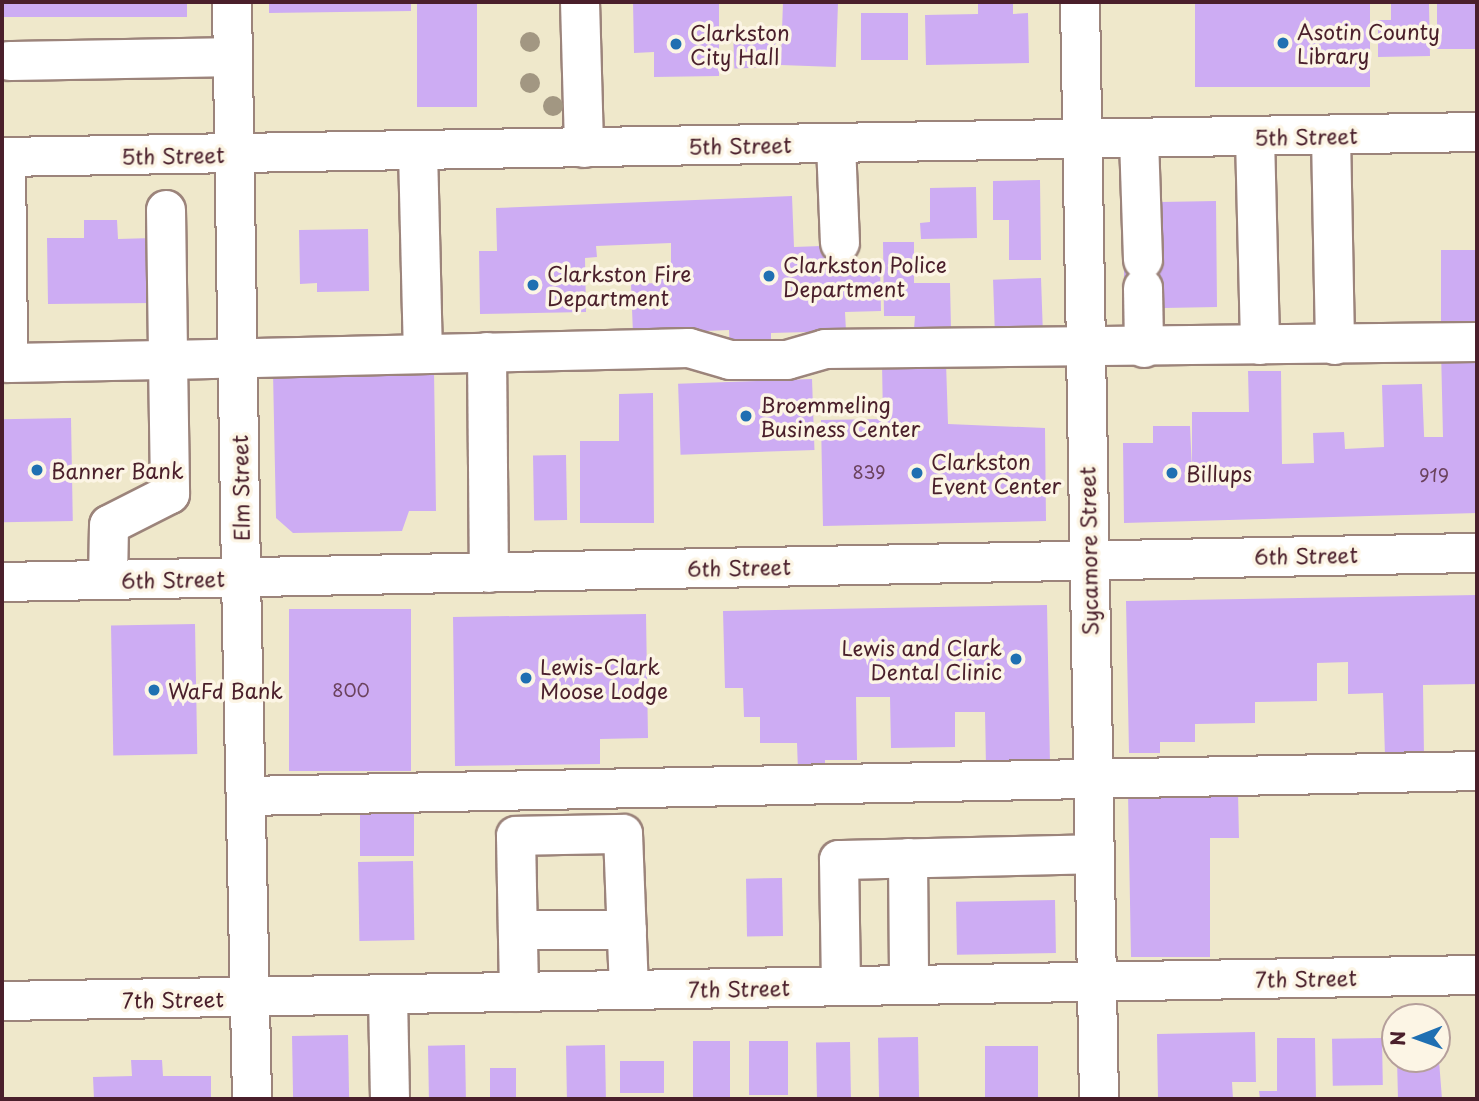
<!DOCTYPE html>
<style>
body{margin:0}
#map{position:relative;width:1479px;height:1101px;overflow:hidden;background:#efe8cb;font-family:"Playpen Sans",sans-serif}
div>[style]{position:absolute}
.building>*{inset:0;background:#cdacf3;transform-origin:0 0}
.roads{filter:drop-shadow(2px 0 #9c847b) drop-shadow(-2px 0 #9c847b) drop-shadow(0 2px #9c847b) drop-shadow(0 -2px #9c847b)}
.minor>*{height:38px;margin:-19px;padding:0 19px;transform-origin:19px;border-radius:19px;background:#fff}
.major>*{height:38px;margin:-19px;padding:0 19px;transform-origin:19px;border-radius:19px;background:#fff}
.trees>*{width:20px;height:20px;margin:-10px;border-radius:50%;background:#a29782}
.dots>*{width:19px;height:19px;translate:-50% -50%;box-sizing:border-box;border:4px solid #fcf5e5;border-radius:50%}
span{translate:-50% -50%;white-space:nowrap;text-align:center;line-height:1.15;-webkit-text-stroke:7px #fcf5e5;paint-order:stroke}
.number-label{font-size:18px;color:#6b425d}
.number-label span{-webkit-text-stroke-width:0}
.poi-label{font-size:21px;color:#4a1f2b}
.left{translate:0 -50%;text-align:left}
.right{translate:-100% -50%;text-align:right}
.street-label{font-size:21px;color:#4a1f2b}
.frame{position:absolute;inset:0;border:4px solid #4a1f2b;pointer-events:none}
.north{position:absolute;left:1381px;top:1003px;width:70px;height:70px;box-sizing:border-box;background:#fcf5e5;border:2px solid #b59f9b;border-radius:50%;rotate:269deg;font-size:19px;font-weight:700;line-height:28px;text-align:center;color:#4a1f2b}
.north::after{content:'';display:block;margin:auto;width:24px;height:32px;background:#1f6fb2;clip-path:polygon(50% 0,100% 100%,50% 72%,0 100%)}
</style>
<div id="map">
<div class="building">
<i style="left:2px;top:2px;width:185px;height:15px"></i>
<i style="clip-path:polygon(269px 2px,411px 2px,411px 11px,269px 13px)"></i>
<i style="left:417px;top:2px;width:60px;height:105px"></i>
<i style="clip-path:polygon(633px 2px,719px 2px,719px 76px,654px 77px,654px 52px,634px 53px)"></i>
<i style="left:783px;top:2px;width:55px;height:63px;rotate:2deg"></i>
<i style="clip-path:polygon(978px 2px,1013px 2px,1013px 14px,1028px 13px,1029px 63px,926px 65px,925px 15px,978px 14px)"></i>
<i style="left:1195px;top:2px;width:175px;height:85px"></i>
<i style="left:1437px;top:2px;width:40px;height:47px"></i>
<i style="clip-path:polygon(1391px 4px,1429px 4px,1430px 56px,1378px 57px,1378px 20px,1391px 20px)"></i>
<i style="left:861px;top:13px;width:47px;height:47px"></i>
<i style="left:775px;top:29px;width:38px;height:42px;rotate:88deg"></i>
<i style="clip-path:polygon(1040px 180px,1041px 260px,1009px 260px,1009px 220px,993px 220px,993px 181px)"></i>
<i style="clip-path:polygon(976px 187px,977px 238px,921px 239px,920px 223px,930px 222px,930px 188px)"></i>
<i style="clip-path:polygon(792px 196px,794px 247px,848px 245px,849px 267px,880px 266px,881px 311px,845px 312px,846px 331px,771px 333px,771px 350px,730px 352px,729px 330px,633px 334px,631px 284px,658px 283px,658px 270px,671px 269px,671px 243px,596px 246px,597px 257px,585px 258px,586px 312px,480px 314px,479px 251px,497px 251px,496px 208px)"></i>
<i style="clip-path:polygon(1216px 201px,1217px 307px,1164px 308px,1164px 287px,1124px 288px,1124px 260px,1161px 259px,1161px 202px)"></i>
<i style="clip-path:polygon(84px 220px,117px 220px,118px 239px,152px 238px,153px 303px,48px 304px,47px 238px,84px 238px)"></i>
<i style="clip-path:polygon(368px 229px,369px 291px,317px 292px,317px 283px,300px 284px,299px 230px)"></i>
<i style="clip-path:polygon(883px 242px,914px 242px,914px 283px,950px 283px,951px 329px,914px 329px,915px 316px,884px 316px)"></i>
<i style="left:1441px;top:250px;width:35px;height:80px"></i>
<i style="left:1041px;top:278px;width:59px;height:48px;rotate:88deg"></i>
<i style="clip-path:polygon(1441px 350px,1477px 350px,1477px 513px,1124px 523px,1123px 443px,1153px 443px,1153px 426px,1190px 426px,1192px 471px,1192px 412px,1249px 412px,1248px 371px,1281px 371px,1282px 464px,1314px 463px,1313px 433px,1344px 432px,1345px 449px,1384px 447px,1382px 385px,1422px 384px,1425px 459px,1424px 437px,1443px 437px)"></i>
<i style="clip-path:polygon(946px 362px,948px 424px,1045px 428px,1046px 521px,823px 526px,821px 420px,883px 419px,882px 364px)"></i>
<i style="clip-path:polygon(434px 370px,436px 511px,409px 511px,402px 531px,293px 533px,276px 518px,273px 373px)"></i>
<i style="left:812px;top:379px;width:71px;height:134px;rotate:88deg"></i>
<i style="clip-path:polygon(653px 393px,654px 523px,580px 523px,580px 441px,619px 441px,619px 394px)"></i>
<i style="left:71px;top:418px;width:103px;height:69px;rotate:89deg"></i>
<i style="left:566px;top:455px;width:65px;height:33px;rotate:89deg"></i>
<i style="clip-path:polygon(1477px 595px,1477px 684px,1423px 685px,1424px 755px,1385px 756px,1383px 693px,1348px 694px,1348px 662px,1317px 663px,1317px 701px,1255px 702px,1255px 723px,1195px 724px,1195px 742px,1160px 742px,1160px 753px,1129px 753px,1126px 601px)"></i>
<i style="clip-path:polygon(1047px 605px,1050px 764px,986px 766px,985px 712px,955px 712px,955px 747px,891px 748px,890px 697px,856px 697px,857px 760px,825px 760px,825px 770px,798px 771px,797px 743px,760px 743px,760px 717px,744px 717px,743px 688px,725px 688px,723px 611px)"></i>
<i style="left:411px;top:609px;width:162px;height:122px;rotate:90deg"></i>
<i style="clip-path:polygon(646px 614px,648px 738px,600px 739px,600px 764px,455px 766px,453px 617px)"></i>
<i style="left:195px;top:624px;width:130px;height:84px;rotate:89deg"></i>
<i style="clip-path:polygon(1238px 792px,1239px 838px,1210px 838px,1210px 957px,1131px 957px,1128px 793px)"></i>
<i style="left:360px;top:802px;width:54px;height:54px"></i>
<i style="left:413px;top:861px;width:79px;height:55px;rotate:89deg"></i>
<i style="left:782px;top:878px;width:58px;height:36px;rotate:89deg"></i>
<i style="left:1055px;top:900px;width:53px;height:99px;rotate:89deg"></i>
<i style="clip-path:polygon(1255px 1032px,1256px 1082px,1232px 1082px,1233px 1099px,1158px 1099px,1157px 1034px)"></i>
<i style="left:348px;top:1035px;width:64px;height:56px;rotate:89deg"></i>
<i style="clip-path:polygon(1437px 1035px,1442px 1099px,1398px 1099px,1397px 1059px,1437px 1059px)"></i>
<i style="left:918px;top:1037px;width:62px;height:40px;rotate:89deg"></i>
<i style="clip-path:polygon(1277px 1038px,1315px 1038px,1316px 1099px,1260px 1099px,1259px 1091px,1277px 1091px)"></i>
<i style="left:1382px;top:1038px;width:47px;height:50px;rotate:89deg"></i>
<i style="left:693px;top:1041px;width:37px;height:58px"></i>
<i style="left:749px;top:1041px;width:39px;height:54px"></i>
<i style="left:850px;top:1042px;width:57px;height:34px;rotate:89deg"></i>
<i style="left:465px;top:1045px;width:54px;height:37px;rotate:89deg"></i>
<i style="left:605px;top:1045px;width:54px;height:39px;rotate:89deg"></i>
<i style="left:985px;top:1046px;width:53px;height:53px"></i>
<i style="clip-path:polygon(131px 1060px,162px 1060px,163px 1076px,211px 1076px,211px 1099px,94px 1099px,93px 1077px,132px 1076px)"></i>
<i style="left:664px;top:1061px;width:32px;height:44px;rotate:90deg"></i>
<i style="left:490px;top:1068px;width:26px;height:31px"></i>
</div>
<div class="roads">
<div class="minor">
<i style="left:232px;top:2px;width:576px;rotate:89.1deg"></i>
<i style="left:580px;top:2px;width:146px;rotate:88.4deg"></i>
<i style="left:1080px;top:2px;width:1097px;rotate:89.01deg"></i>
<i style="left:9px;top:61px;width:224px;rotate:-1deg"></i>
<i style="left:1331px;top:135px;width:210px;rotate:88.9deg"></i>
<i style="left:1255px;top:137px;width:208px;rotate:88.6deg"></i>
<i style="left:1139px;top:139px;width:121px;rotate:88.1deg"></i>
<i style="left:836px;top:144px;width:99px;rotate:87.7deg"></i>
<i style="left:418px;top:151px;width:202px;rotate:88.6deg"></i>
<i style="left:2px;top:157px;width:1475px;rotate:-0.97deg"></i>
<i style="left:6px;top:157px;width:206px;rotate:89.4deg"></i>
<i style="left:8px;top:363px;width:160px;rotate:-1.1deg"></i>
<i style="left:168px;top:360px;width:134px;rotate:89.1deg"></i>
<i style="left:170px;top:494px;width:68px;rotate:153.1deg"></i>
<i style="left:109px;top:525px;width:55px;rotate:91deg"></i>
<i style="left:166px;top:210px;width:150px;rotate:89.2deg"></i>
<i style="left:168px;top:360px;width:521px;rotate:-1.32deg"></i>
<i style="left:689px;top:348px;width:43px;rotate:16.3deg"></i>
<i style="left:730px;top:360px;width:57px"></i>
<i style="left:787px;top:360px;width:40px;rotate:-16deg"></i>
<i style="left:825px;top:349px;width:652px;rotate:-0.62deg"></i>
<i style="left:1143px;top:288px;width:60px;rotate:89deg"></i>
<i style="left:487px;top:352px;width:221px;rotate:89.5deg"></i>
<i style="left:246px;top:796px;width:1231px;rotate:-1.16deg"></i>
<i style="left:908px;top:858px;width:127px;rotate:89.5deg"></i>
<i style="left:518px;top:930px;width:109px"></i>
<i style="left:841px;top:986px;width:126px;rotate:-90.9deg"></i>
<i style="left:839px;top:860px;width:256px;rotate:-1.3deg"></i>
<i style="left:519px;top:992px;width:156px;rotate:-91.1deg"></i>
<i style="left:516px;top:836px;width:107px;rotate:-1.1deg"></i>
<i style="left:623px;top:834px;width:156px;rotate:87.8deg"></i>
<i style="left:388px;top:995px;width:104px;rotate:88.9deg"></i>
<i style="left:2px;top:1001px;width:1475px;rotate:-1.01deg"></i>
</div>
<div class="major">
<i style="left:241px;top:578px;width:521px;rotate:88.79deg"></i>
<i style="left:2px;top:582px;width:1475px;rotate:-1.13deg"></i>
</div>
</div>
<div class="trees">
<i style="left:530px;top:42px"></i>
<i style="left:530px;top:83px"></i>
<i style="left:553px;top:106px"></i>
</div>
<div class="dots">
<i style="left:1283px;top:43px;background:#1f6fb2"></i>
<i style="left:676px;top:44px;background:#1f6fb2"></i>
<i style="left:769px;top:276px;background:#1f6fb2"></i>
<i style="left:533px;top:285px;background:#1f6fb2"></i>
<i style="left:746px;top:416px;background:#1f6fb2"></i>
<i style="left:37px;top:470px;background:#1f6fb2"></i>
<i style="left:917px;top:473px;background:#1f6fb2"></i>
<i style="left:1172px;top:473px;background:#1f6fb2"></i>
<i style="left:1016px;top:659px;background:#1f6fb2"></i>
<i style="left:526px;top:678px;background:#1f6fb2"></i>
<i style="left:154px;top:690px;background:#1f6fb2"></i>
</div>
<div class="number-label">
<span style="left:869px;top:472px">839</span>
<span style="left:1434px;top:475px">919</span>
<span style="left:351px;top:690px">800</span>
</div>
<div class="poi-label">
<span class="left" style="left:1297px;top:43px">Asotin County<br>Library</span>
<span class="left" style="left:690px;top:44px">Clarkston<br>City Hall</span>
<span class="left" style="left:783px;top:276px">Clarkston Police<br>Department</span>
<span class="left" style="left:547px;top:285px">Clarkston Fire<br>Department</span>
<span class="left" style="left:760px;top:416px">Broemmeling<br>Business Center</span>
<span class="left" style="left:931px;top:473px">Clarkston<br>Event Center</span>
<span class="left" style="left:51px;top:470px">Banner Bank</span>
<span class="left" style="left:1186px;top:473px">Billups</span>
<span class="right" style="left:1002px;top:659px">Lewis and Clark<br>Dental Clinic</span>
<span class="left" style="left:540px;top:678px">Lewis-Clark<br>Moose Lodge</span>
<span class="left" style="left:168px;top:690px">WaFd Bank</span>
</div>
<div class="street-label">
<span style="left:1306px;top:136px;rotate:-1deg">5th Street</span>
<span style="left:740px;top:145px;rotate:-1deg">5th Street</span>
<span style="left:173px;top:155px;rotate:-1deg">5th Street</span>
<span style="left:240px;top:488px;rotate:-91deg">Elm Street</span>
<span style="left:1088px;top:551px;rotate:-91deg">Sycamore Street</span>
<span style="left:1306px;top:555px;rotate:-1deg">6th Street</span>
<span style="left:739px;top:567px;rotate:-1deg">6th Street</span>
<span style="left:173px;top:579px;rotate:-1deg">6th Street</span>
<span style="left:1306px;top:978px;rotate:-1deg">7th Street</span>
<span style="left:739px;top:988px;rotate:-1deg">7th Street</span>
<span style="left:173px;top:999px;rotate:-1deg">7th Street</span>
</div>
<div class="frame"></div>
<div class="north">N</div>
</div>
